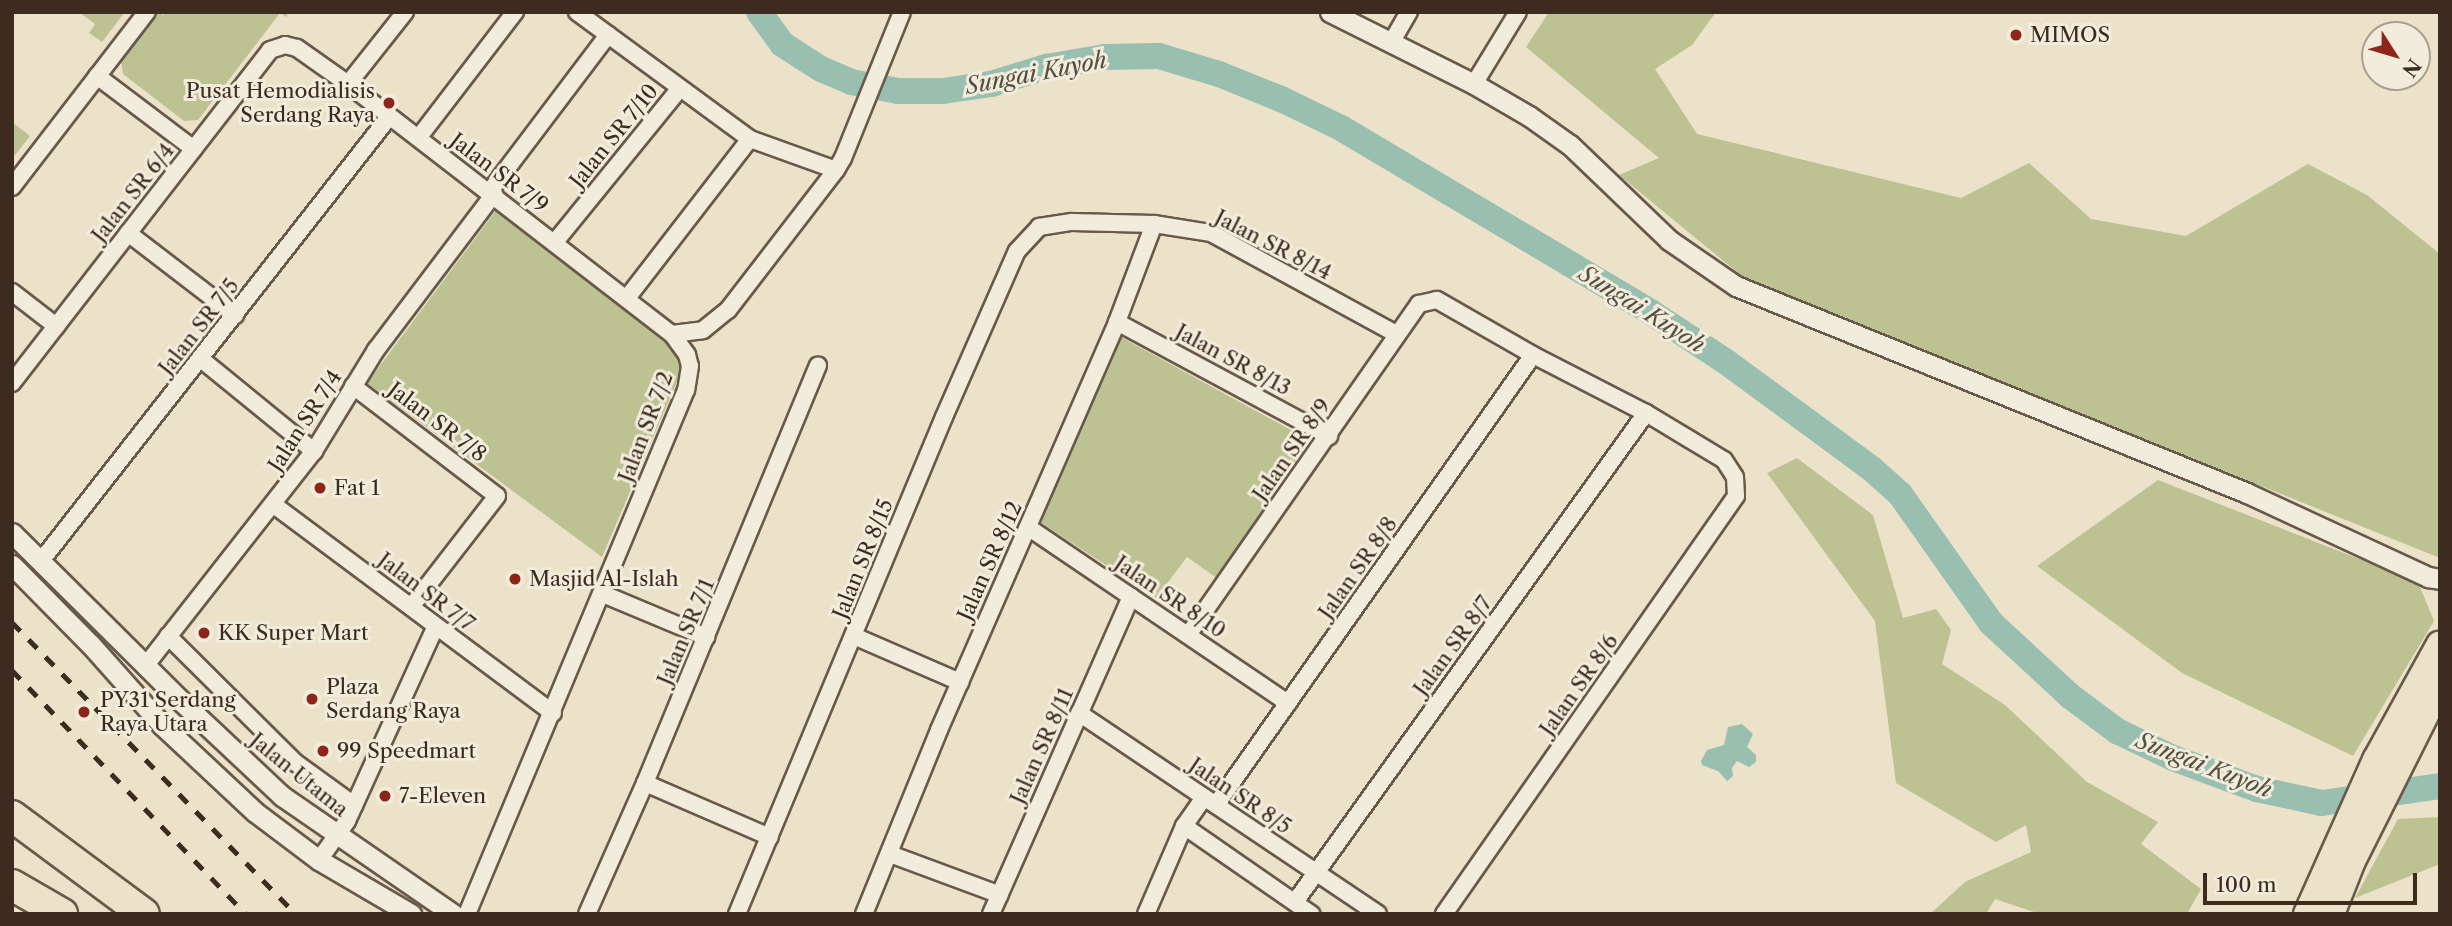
<!DOCTYPE html>
<style>
body{margin:0}
#map{position:relative;width:2452px;height:926px;overflow:hidden;background:#ebe2c9;font-family:"Libre Caslon Text",serif}
div>[style]{position:absolute}
.green>*{inset:0;background:#bdc293}
.water>*{inset:0;background:#99bfb0}
.river>*{height:26px;margin:-13px;padding:0 13px;transform-origin:13px;border-radius:13px;background:#99bfb0}
.roads{filter:drop-shadow(2px 0 #69594a) drop-shadow(-2px 0 #69594a) drop-shadow(0 2px #69594a) drop-shadow(0 -2px #69594a)}
.minor>*{height:16px;margin:-8px;padding:0 8px;transform-origin:8px;border-radius:8px;background:#f2ecdc}
.tertiary>*{height:19px;margin:-9.5px;padding:0 9.5px;transform-origin:9.5px;border-radius:9.5px;background:#f2ecdc}
.trunk>*{height:26px;margin:-13px;padding:0 13px;transform-origin:13px;border-radius:13px;background:#ebe2c9}
.motorway>*{height:30px;margin:-15px;padding:0 15px;transform-origin:15px;border-radius:15px;background:#ebe2c9}
.rail>*{height:4.5px;margin-top:-2.25px;transform-origin:0;background:repeating-linear-gradient(90deg,#3e2b1f 0 12px,transparent 0 24px)}
.dots>*{width:19px;height:19px;translate:-50% -50%;box-sizing:border-box;border:4px solid #f2ecdc;border-radius:50%}
span{translate:-50% -50%;white-space:nowrap;text-align:center;line-height:1.15;-webkit-text-stroke:6px #f2ecdc;paint-order:stroke}
.poi-label{font-size:21px;color:#3e2b1f}
.left{translate:0 -50%;text-align:left}
.right{translate:-100% -50%;text-align:right}
.street-label{font-size:21px;color:#3e2b1f}
.water-label{font-size:23px;color:#555043;font-style:italic}
.frame{position:absolute;inset:0;border:14px solid #3e2b1f;pointer-events:none}
.north{position:absolute;left:2361px;top:21px;width:70px;height:70px;box-sizing:border-box;background:#f2ecdc;border:2px solid #aa9f90;border-radius:50%;rotate:127deg;font-size:19px;font-weight:700;line-height:28px;text-align:center;color:#3e2b1f}
.north::after{content:'';display:block;margin:auto;width:24px;height:32px;background:#8f2418;clip-path:polygon(50% 0,100% 100%,50% 72%,0 100%)}
.scale{position:absolute;left:2203px;top:873px;width:214px;height:32px;box-sizing:border-box;border:4px solid #3e2b1f;border-top:0;padding-left:9px;font-size:21px;line-height:24px;white-space:nowrap;color:#3e2b1f;-webkit-text-stroke:5px #f2ecdc;paint-order:stroke}
</style>
<div id="map">
<div class="green">
<i style="clip-path:polygon(79px 12px,125px 12px,102px 42px,89px 33px,95px 24px)"></i>
<i style="clip-path:polygon(158px 12px,163px 15px,166px 12px,289px 12px,286px 17px,280px 13px,198px 120px,184px 121px,123px 74px,121px 60px)"></i>
<i style="clip-path:polygon(1549px 12px,1716px 12px,1692px 45px,1655px 69px,1697px 134px,1961px 198px,2029px 163px,2091px 219px,2186px 236px,2308px 164px,2367px 195px,2440px 254px,2440px 558px,1743px 277px,1619px 175px,1659px 158px,1526px 47px)"></i>
<i style="clip-path:polygon(12px 122px,30px 136px,12px 159px)"></i>
<i style="clip-path:polygon(497px 209px,670px 344px,682px 370px,602px 557px,367px 383px)"></i>
<i style="clip-path:polygon(1121px 337px,1311px 441px,1218px 579px,1187px 557px,1156px 598px,1040px 522px)"></i>
<i style="clip-path:polygon(1797px 458px,1873px 515px,1903px 618px,1936px 609px,1951px 630px,1942px 664px,2005px 705px,2087px 782px,2158px 822px,2141px 844px,2201px 889px,2187px 914px,2040px 914px,1995px 899px,1986px 914px,1930px 914px,1965px 882px,2031px 852px,2026px 825px,1996px 842px,1896px 783px,1875px 621px,1767px 473px)"></i>
<i style="clip-path:polygon(2158px 480px,2418px 582px,2434px 621px,2353px 756px,2182px 673px,2037px 566px)"></i>
<i style="clip-path:polygon(2440px 817px,2440px 864px,2355px 898px,2398px 819px)"></i>
</div>
<div class="water">
<i style="clip-path:polygon(1742px 724px,1753px 734px,1747px 747px,1756px 755px,1756px 762px,1749px 767px,1737px 761px,1732px 768px,1733px 776px,1727px 781px,1718px 771px,1702px 765px,1701px 761px,1707px 750px,1724px 745px,1728px 727px)"></i>
</div>
<div class="river">
<i style="left:759px;top:12px;width:39px;rotate:54deg"></i>
<i style="left:782px;top:44px;width:46px;rotate:32.7deg"></i>
<i style="left:821px;top:69px;width:33px;rotate:23deg"></i>
<i style="left:851px;top:82px;width:48px;rotate:10.8deg"></i>
<i style="left:898px;top:91px;width:45px"></i>
<i style="left:943px;top:91px;width:49px;rotate:-8.3deg"></i>
<i style="left:991px;top:84px;width:58px;rotate:-17.2deg"></i>
<i style="left:1046px;top:67px;width:60px;rotate:-9.6deg"></i>
<i style="left:1105px;top:57px;width:54px;rotate:-1.1deg"></i>
<i style="left:1159px;top:56px;width:63px;rotate:16.7deg"></i>
<i style="left:1219px;top:74px;width:67px;rotate:22deg"></i>
<i style="left:1281px;top:99px;width:67px;rotate:25.8deg"></i>
<i style="left:1341px;top:128px;width:362px;rotate:30.7deg"></i>
<i style="left:1652px;top:313px;width:87px;rotate:33.3deg"></i>
<i style="left:1725px;top:361px;width:182px;rotate:36.3deg"></i>
<i style="left:1872px;top:469px;width:38px;rotate:42deg"></i>
<i style="left:1900px;top:494px;width:158px;rotate:54.8deg"></i>
<i style="left:1991px;top:623px;width:108px;rotate:42.7deg"></i>
<i style="left:2070px;top:696px;width:59px;rotate:36.7deg"></i>
<i style="left:2117px;top:731px;width:62px;rotate:25.7deg"></i>
<i style="left:2173px;top:758px;width:90px;rotate:20.3deg"></i>
<i style="left:2257px;top:789px;width:66px;rotate:12.2deg"></i>
<i style="left:2322px;top:803px;width:119px;rotate:-8.2deg"></i>
</div>
<div class="roads">
<div class="minor">
<i style="left:577px;top:12px;width:215px;rotate:36.3deg"></i>
<i style="left:750px;top:139px;width:91px;rotate:19.8deg"></i>
<i style="left:1391px;top:43px;width:36px;rotate:-60deg"></i>
<i style="left:97px;top:76px;width:121px;rotate:37deg"></i>
<i style="left:348px;top:84px;width:92px;rotate:-51.6deg"></i>
<i style="left:1474px;top:84px;width:84px;rotate:-58.6deg"></i>
<i style="left:419px;top:137px;width:158px;rotate:-52.5deg"></i>
<i style="left:12px;top:187px;width:221px;rotate:-52.4deg"></i>
<i style="left:490px;top:191px;width:196px;rotate:-52.9deg"></i>
<i style="left:128px;top:233px;width:135px;rotate:37.5deg"></i>
<i style="left:555px;top:242px;width:198px;rotate:-50.9deg"></i>
<i style="left:12px;top:292px;width:56px;rotate:37.7deg"></i>
<i style="left:627px;top:298px;width:201px;rotate:-52.3deg"></i>
<i style="left:1117px;top:322px;width:241px;rotate:28.3deg"></i>
<i style="left:672px;top:334px;width:31px;rotate:-7deg"></i>
<i style="left:703px;top:330px;width:32px;rotate:-39deg"></i>
<i style="left:728px;top:310px;width:177px;rotate:-52.4deg"></i>
<i style="left:836px;top:170px;width:14px;rotate:-60deg"></i>
<i style="left:843px;top:158px;width:157px;rotate:-68deg"></i>
<i style="left:201px;top:359px;width:146px;rotate:39.2deg"></i>
<i style="left:12px;top:383px;width:421px;rotate:-52.2deg"></i>
<i style="left:270px;top:50px;width:16px;rotate:-18deg"></i>
<i style="left:285px;top:45px;width:12px;rotate:14deg"></i>
<i style="left:297px;top:48px;width:62px;rotate:35.2deg"></i>
<i style="left:348px;top:84px;width:409px;rotate:37.7deg"></i>
<i style="left:672px;top:334px;width:26px;rotate:54deg"></i>
<i style="left:687px;top:355px;width:11px;rotate:75deg"></i>
<i style="left:690px;top:366px;width:24px;rotate:99deg"></i>
<i style="left:686px;top:390px;width:568px;rotate:112.68deg"></i>
<i style="left:353px;top:386px;width:181px;rotate:37.4deg"></i>
<i style="left:497px;top:496px;width:140px;rotate:127.8deg"></i>
<i style="left:274px;top:505px;width:348px;rotate:36.7deg"></i>
<i style="left:1028px;top:527px;width:314px;rotate:34.1deg"></i>
<i style="left:41px;top:561px;width:564px;rotate:-51.91deg"></i>
<i style="left:603px;top:594px;width:112px;rotate:22.7deg"></i>
<i style="left:1188px;top:635px;width:404px;rotate:-55.1deg"></i>
<i style="left:1419px;top:304px;width:18px;rotate:-13deg"></i>
<i style="left:1437px;top:300px;width:111px;rotate:29.8deg"></i>
<i style="left:1533px;top:355px;width:127px;rotate:27.2deg"></i>
<i style="left:1646px;top:413px;width:91px;rotate:31.1deg"></i>
<i style="left:1724px;top:460px;width:20px;rotate:57deg"></i>
<i style="left:1735px;top:477px;width:19px;rotate:87deg"></i>
<i style="left:1736px;top:496px;width:510px;rotate:124.94deg"></i>
<i style="left:168px;top:636px;width:180px;rotate:44.8deg"></i>
<i style="left:296px;top:763px;width:72px;rotate:35.9deg"></i>
<i style="left:854px;top:636px;width:116px;rotate:23.5deg"></i>
<i style="left:146px;top:665px;width:272px;rotate:-51.9deg"></i>
<i style="left:314px;top:451px;width:119px;rotate:-58.5deg"></i>
<i style="left:376px;top:350px;width:196px;rotate:-52.9deg"></i>
<i style="left:1079px;top:713px;width:360px;rotate:33.9deg"></i>
<i style="left:645px;top:783px;width:136px;rotate:23.4deg"></i>
<i style="left:1216px;top:805px;width:550px;rotate:-54.84deg"></i>
<i style="left:1184px;top:826px;width:155px;rotate:34.7deg"></i>
<i style="left:890px;top:854px;width:117px;rotate:20.4deg"></i>
<i style="left:319px;top:860px;width:48px;rotate:-54.3deg"></i>
<i style="left:347px;top:821px;width:214px;rotate:-65.5deg"></i>
<i style="left:1295px;top:902px;width:602px;rotate:-54.33deg"></i>
<i style="left:587px;top:914px;width:143px;rotate:-66.1deg"></i>
<i style="left:645px;top:783px;width:452px;rotate:-67.5deg"></i>
<i style="left:737px;top:914px;width:538px;rotate:-67.39deg"></i>
<i style="left:944px;top:417px;width:181px;rotate:-66.3deg"></i>
<i style="left:1017px;top:251px;width:33px;rotate:-47deg"></i>
<i style="left:1039px;top:227px;width:33px;rotate:-9deg"></i>
<i style="left:1072px;top:222px;width:82px;rotate:1.4deg"></i>
<i style="left:1154px;top:224px;width:58px;rotate:9deg"></i>
<i style="left:1211px;top:233px;width:211px;rotate:28.6deg"></i>
<i style="left:864px;top:914px;width:199px;rotate:-67.8deg"></i>
<i style="left:939px;top:730px;width:445px;rotate:-66.4deg"></i>
<i style="left:1117px;top:322px;width:105px;rotate:-69.3deg"></i>
<i style="left:991px;top:914px;width:347px;rotate:-66.2deg"></i>
<i style="left:1146px;top:914px;width:96px;rotate:-66.6deg"></i>
<i style="left:1184px;top:826px;width:35px;rotate:-55deg"></i>
</div>
<div class="tertiary">
<i style="left:1330px;top:12px;width:161px;rotate:26.6deg"></i>
<i style="left:1474px;top:84px;width:64px;rotate:30.2deg"></i>
<i style="left:1529px;top:116px;width:50px;rotate:35.3deg"></i>
<i style="left:1570px;top:145px;width:137px;rotate:43.8deg"></i>
<i style="left:1669px;top:240px;width:81px;rotate:34.5deg"></i>
<i style="left:1736px;top:286px;width:551px;rotate:22.05deg"></i>
<i style="left:2247px;top:493px;width:200px;rotate:24.9deg"></i>
<i style="left:2428px;top:577px;width:12px;rotate:9deg"></i>
<i style="left:12px;top:533px;width:241px;rotate:44.8deg"></i>
<i style="left:183px;top:703px;width:136px;rotate:43.2deg"></i>
<i style="left:282px;top:796px;width:208px;rotate:34.6deg"></i>
<i style="left:12px;top:565px;width:112px;rotate:45.4deg"></i>
<i style="left:91px;top:645px;width:107px;rotate:48.4deg"></i>
<i style="left:162px;top:725px;width:127px;rotate:43.1deg"></i>
<i style="left:255px;top:812px;width:80px;rotate:36.9deg"></i>
<i style="left:319px;top:860px;width:107px;rotate:30.4deg"></i>
</div>
<div class="trunk">
<i style="left:2307px;top:914px;width:169px;rotate:-65.9deg"></i>
<i style="left:2376px;top:760px;width:132px;rotate:-61.1deg"></i>
<i style="left:2331px;top:914px;width:57px;rotate:-68.4deg"></i>
<i style="left:2352px;top:861px;width:197px;rotate:-63.4deg"></i>
</div>
<div class="motorway">
<i style="left:12px;top:816px;width:164px;rotate:36.6deg"></i>
<i style="left:12px;top:885px;width:58px;rotate:30.1deg"></i>
</div>
</div>
<div class="rail">
<i style="left:12px;top:622px;width:407px;rotate:45.8deg"></i>
<i style="left:12px;top:670px;width:338px;rotate:46.2deg"></i>
</div>
<div class="dots">
<i style="left:2016px;top:35px;background:#8f2418"></i>
<i style="left:389px;top:103px;background:#8f2418"></i>
<i style="left:320px;top:488px;background:#8f2418"></i>
<i style="left:515px;top:579px;background:#8f2418"></i>
<i style="left:204px;top:633px;background:#8f2418"></i>
<i style="left:312px;top:699px;background:#8f2418"></i>
<i style="left:84px;top:712px;background:#8f2418"></i>
<i style="left:323px;top:751px;background:#8f2418"></i>
<i style="left:385px;top:796px;background:#8f2418"></i>
</div>
<div class="poi-label">
<span class="left" style="left:2030px;top:35px">MIMOS</span>
<span class="right" style="left:375px;top:103px">Pusat Hemodialisis<br>Serdang Raya</span>
<span class="left" style="left:334px;top:488px">Fat 1</span>
<span class="left" style="left:529px;top:579px">Masjid Al-Islah</span>
<span class="left" style="left:218px;top:633px">KK Super Mart</span>
<span class="left" style="left:326px;top:699px">Plaza<br>Serdang Raya</span>
<span class="left" style="left:100px;top:712px">PY31 Serdang<br>Raya Utara</span>
<span class="left" style="left:337px;top:751px">99 Speedmart</span>
<span class="left" style="left:399px;top:796px">7-Eleven</span>
</div>
<div class="street-label">
<span style="left:614px;top:136px;rotate:-51deg">Jalan SR 7/10</span>
<span style="left:499px;top:173px;rotate:37deg">Jalan SR 7/9</span>
<span style="left:133px;top:193px;rotate:-52deg">Jalan SR 6/4</span>
<span style="left:1273px;top:245px;rotate:27deg">Jalan SR 8/14</span>
<span style="left:199px;top:327px;rotate:-52deg">Jalan SR 7/5</span>
<span style="left:1233px;top:360px;rotate:28deg">Jalan SR 8/13</span>
<span style="left:305px;top:421px;rotate:-57deg">Jalan SR 7/4</span>
<span style="left:437px;top:422px;rotate:37deg">Jalan SR 7/8</span>
<span style="left:646px;top:427px;rotate:-69deg">Jalan SR 7/2</span>
<span style="left:1292px;top:450px;rotate:-55deg">Jalan SR 8/9</span>
<span style="left:863px;top:559px;rotate:-68deg">Jalan SR 8/15</span>
<span style="left:990px;top:561px;rotate:-66deg">Jalan SR 8/12</span>
<span style="left:1358px;top:568px;rotate:-55deg">Jalan SR 8/8</span>
<span style="left:426px;top:592px;rotate:37deg">Jalan SR 7/7</span>
<span style="left:1170px;top:597px;rotate:34deg">Jalan SR 8/10</span>
<span style="left:686px;top:632px;rotate:-67deg">Jalan SR 7/1</span>
<span style="left:1453px;top:646px;rotate:-54deg">Jalan SR 8/7</span>
<span style="left:1579px;top:685px;rotate:-55deg">Jalan SR 8/6</span>
<span style="left:1042px;top:746px;rotate:-66deg">Jalan SR 8/11</span>
<span style="left:299px;top:775px;rotate:39deg">Jalan Utama</span>
<span style="left:1240px;top:796px;rotate:34deg">Jalan SR 8/5</span>
</div>
<div class="water-label">
<span style="left:1036px;top:73px;rotate:-11deg">Sungai Kuyoh</span>
<span style="left:1642px;top:309px;rotate:32deg">Sungai Kuyoh</span>
<span style="left:2204px;top:765px;rotate:21deg">Sungai Kuyoh</span>
</div>
<div class="frame"></div>
<div class="north">N</div>
<div class="scale">100 m</div>
</div>
